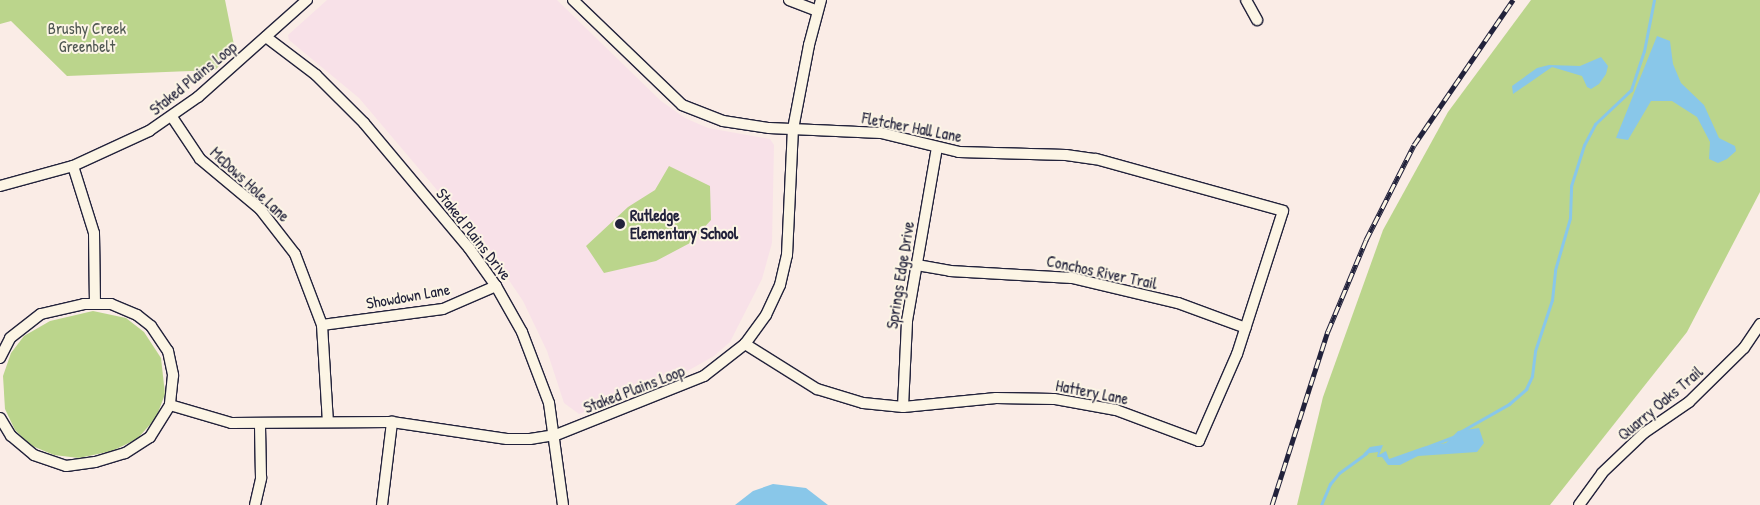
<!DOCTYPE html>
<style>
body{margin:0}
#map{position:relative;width:1760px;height:505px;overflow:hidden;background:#faece6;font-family:"Patrick Hand",sans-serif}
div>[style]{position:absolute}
.built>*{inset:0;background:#f8e1e8}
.green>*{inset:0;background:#bbd58c}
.water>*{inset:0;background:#89c7e9}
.stream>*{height:3px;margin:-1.5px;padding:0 1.5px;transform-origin:1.5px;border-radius:1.5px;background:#89c7e9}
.roads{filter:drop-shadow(1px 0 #22223b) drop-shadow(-1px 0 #22223b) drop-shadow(0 1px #22223b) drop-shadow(0 -1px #22223b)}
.minor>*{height:10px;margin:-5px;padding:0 5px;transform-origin:5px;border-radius:5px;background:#fcf5e5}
.rail>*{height:5px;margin-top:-2.5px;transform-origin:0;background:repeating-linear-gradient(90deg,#fcf5e5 0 9px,#22223b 0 18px);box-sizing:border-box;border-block:1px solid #22223b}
.dots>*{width:14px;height:14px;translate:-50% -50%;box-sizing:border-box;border:2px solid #fcf5e5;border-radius:50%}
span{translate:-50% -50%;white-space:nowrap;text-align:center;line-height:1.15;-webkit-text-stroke:4px #fcf5e5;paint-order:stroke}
.park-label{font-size:16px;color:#505853}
.street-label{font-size:16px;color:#22223b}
.poi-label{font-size:16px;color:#22223b;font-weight:700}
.left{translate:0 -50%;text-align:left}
</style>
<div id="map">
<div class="built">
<i style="clip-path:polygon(327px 0,557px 0,661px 101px,685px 118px,708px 128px,770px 139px,774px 145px,772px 243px,762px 279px,730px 342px,714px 356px,684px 373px,579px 414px,564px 403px,547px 351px,523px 301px,492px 255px,359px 98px,289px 40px,288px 35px)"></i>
</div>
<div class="green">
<i style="clip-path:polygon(0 0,225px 0,235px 50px,215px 70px,67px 76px,11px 21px,0 24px)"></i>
<i style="clip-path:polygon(1531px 0,1760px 0,1760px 192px,1687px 332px,1550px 505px,1297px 505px,1323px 397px,1383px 230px,1448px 112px)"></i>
<i style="clip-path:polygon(669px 166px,710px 186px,711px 220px,690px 243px,656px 261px,604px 273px,586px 246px,628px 207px,655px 190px)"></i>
<i style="clip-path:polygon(93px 311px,126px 318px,144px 332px,161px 358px,165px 394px,156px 418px,137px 439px,112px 451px,79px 458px,54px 455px,30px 445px,15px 430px,5px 409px,3px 376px,11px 353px,24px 336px,50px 321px)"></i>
</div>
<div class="water">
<i style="clip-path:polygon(1657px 36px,1670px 41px,1673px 64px,1681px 83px,1704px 105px,1719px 138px,1735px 146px,1736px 151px,1727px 159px,1718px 163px,1709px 159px,1710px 142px,1697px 117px,1672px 101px,1651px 101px,1628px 140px,1616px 138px)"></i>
<i style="clip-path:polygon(1601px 57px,1608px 66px,1606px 74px,1599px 84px,1591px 89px,1587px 87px,1582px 76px,1552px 67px,1513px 94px,1512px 86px,1537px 68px,1549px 65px,1580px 66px)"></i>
<i style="clip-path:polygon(1479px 428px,1484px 443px,1477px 452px,1418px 456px,1400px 465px,1388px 465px,1382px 457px,1377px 457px,1378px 452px,1363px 454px,1370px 447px,1383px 445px,1379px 455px,1386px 451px,1389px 459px,1423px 447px,1446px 443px,1458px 431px)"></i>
<i style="clip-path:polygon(773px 484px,806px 488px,828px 505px,735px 505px,753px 491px)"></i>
</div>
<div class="stream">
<i style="left:1458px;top:433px;width:59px;rotate:-29.6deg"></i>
<i style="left:1509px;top:404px;width:23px;rotate:-41deg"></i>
<i style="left:1526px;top:389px;width:14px;rotate:-65deg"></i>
<i style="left:1532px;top:376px;width:25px;rotate:-83deg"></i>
<i style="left:1535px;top:351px;width:54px;rotate:-71.6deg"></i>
<i style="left:1552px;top:300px;width:30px;rotate:-84deg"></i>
<i style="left:1555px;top:270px;width:54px;rotate:-73.9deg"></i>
<i style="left:1570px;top:218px;width:32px;rotate:-88deg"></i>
<i style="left:1571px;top:186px;width:43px;rotate:-72.4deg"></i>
<i style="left:1584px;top:145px;width:24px;rotate:-62deg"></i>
<i style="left:1595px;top:124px;width:50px;rotate:-43.4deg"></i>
<i style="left:1631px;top:90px;width:41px;rotate:-71.6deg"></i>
<i style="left:1644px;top:51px;width:52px;rotate:-78.9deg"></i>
<i style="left:1424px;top:448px;width:31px;rotate:-21deg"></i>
<i style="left:1321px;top:505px;width:23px;rotate:-67deg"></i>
<i style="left:1330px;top:484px;width:14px;rotate:-51deg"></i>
<i style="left:1339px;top:473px;width:34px;rotate:-36deg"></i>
</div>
<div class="roads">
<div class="minor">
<i style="left:573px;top:0;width:151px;rotate:43.9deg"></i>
<i style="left:682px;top:105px;width:44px;rotate:21.3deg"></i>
<i style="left:723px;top:121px;width:47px;rotate:8.7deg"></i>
<i style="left:769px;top:128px;width:112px;rotate:2.6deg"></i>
<i style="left:881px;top:133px;width:80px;rotate:13.7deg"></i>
<i style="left:959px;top:152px;width:107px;rotate:1.6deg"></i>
<i style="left:1066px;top:155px;width:30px;rotate:8deg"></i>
<i style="left:1096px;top:159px;width:194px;rotate:15.5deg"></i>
<i style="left:1283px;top:211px;width:150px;rotate:107.8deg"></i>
<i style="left:1237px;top:354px;width:95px;rotate:113.6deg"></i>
<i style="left:1199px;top:441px;width:89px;rotate:-159.5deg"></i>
<i style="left:1116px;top:410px;width:63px;rotate:-169.9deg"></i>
<i style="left:1054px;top:399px;width:58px;rotate:-179deg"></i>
<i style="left:996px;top:398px;width:93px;rotate:174.5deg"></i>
<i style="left:903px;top:407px;width:40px;rotate:-174.3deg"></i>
<i style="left:863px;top:403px;width:48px;rotate:-163.1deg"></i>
<i style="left:817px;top:389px;width:85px;rotate:-148deg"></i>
<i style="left:789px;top:0;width:30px;rotate:21deg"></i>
<i style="left:1246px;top:0;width:23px;rotate:61deg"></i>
<i style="left:266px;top:37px;width:63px;rotate:37.2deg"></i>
<i style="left:316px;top:75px;width:68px;rotate:45deg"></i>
<i style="left:364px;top:123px;width:163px;rotate:50deg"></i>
<i style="left:469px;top:248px;width:47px;rotate:54.6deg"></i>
<i style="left:496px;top:286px;width:53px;rotate:60.5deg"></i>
<i style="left:522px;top:332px;width:76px;rotate:69.2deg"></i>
<i style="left:549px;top:403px;width:103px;rotate:82.2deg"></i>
<i style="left:172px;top:117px;width:50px;rotate:56.3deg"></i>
<i style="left:200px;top:159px;width:78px;rotate:39.8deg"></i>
<i style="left:260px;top:209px;width:57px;rotate:52.1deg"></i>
<i style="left:295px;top:254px;width:76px;rotate:69.2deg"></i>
<i style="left:322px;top:325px;width:97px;rotate:86.5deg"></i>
<i style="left:73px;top:166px;width:70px;rotate:72.6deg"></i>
<i style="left:94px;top:233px;width:70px;rotate:89.2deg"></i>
<i style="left:0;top:186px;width:76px;rotate:-15.3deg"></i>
<i style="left:73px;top:166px;width:84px;rotate:-24.7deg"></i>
<i style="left:149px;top:131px;width:60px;rotate:-34.8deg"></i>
<i style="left:198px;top:97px;width:146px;rotate:-41.7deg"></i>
<i style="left:917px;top:265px;width:34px;rotate:10deg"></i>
<i style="left:950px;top:271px;width:122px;rotate:3.3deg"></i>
<i style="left:1072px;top:278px;width:109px;rotate:13.3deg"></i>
<i style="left:1178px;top:303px;width:72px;rotate:20.2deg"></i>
<i style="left:322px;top:325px;width:122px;rotate:-7.5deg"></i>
<i style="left:443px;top:309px;width:58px;rotate:-23.5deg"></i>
<i style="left:0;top:358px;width:22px;rotate:-63deg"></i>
<i style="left:10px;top:338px;width:39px;rotate:-38deg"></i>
<i style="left:41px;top:314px;width:44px;rotate:-13.1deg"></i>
<i style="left:84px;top:304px;width:27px"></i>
<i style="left:111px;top:304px;width:28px;rotate:23deg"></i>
<i style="left:137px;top:315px;width:18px;rotate:38deg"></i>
<i style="left:151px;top:326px;width:30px;rotate:56deg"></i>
<i style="left:168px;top:351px;width:25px;rotate:78deg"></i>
<i style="left:173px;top:375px;width:30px;rotate:96deg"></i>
<i style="left:170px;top:405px;width:38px;rotate:122deg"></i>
<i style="left:150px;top:437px;width:30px;rotate:147deg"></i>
<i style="left:125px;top:453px;width:31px;rotate:163deg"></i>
<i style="left:95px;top:462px;width:29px;rotate:172deg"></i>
<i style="left:66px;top:466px;width:34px;rotate:-161deg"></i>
<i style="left:34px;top:455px;width:30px;rotate:-140deg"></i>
<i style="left:11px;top:436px;width:21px;rotate:-121deg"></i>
<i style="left:170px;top:405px;width:64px;rotate:16.4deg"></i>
<i style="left:231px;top:423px;width:161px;rotate:-0.4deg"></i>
<i style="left:392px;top:422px;width:116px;rotate:8.4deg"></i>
<i style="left:507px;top:439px;width:23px"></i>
<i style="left:530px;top:439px;width:26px;rotate:-9deg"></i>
<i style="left:556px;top:435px;width:159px;rotate:-21.7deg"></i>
<i style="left:704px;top:376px;width:52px;rotate:-38deg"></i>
<i style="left:745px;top:344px;width:36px;rotate:-54deg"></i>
<i style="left:766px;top:315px;width:33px;rotate:-65deg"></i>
<i style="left:780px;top:285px;width:31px;rotate:-77deg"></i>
<i style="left:787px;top:255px;width:126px;rotate:-87.3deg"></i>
<i style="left:793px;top:129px;width:86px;rotate:-79.2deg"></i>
<i style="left:809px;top:45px;width:47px;rotate:-75.1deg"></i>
<i style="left:903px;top:407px;width:86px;rotate:-87.3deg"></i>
<i style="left:907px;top:321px;width:176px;rotate:-80.2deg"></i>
<i style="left:255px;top:505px;width:28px;rotate:-77deg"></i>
<i style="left:261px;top:478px;width:53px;rotate:-91.1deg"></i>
<i style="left:382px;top:505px;width:84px;rotate:-83.1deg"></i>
<i style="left:1579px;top:505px;width:39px;rotate:-54deg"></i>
<i style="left:1602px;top:473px;width:58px;rotate:-43.6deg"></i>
<i style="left:1644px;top:433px;width:55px;rotate:-34.6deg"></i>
<i style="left:1689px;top:402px;width:77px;rotate:-44.5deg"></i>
<i style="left:1744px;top:348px;width:29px;rotate:-56deg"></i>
</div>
</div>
<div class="rail">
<i style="left:1272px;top:505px;width:183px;rotate:-72.2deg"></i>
<i style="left:1328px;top:331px;width:99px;rotate:-67.3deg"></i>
<i style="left:1366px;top:240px;width:106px;rotate:-63.2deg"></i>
<i style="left:1414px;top:145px;width:176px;rotate:-55.7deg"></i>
</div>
<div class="dots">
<i style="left:620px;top:224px;background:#22223b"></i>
</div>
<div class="park-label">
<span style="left:87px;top:37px">Brushy Creek<br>Greenbelt</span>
</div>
<div class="street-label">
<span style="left:193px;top:78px;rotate:-39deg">Staked Plains Loop</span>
<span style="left:912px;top:127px;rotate:11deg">Fletcher Hall Lane</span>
<span style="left:250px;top:184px;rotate:43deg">McDows Hole Lane</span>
<span style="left:474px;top:234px;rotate:52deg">Staked Plains Drive</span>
<span style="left:1102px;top:272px;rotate:12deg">Conchos River Trail</span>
<span style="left:900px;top:275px;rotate:-81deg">Springs Edge Drive</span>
<span style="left:408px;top:296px;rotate:-10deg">Showdown Lane</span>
<span style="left:634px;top:389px;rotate:-21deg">Staked Plains Loop</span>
<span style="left:1092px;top:392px;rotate:11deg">Hattery Lane</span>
<span style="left:1660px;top:403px;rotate:-40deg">Quarry Oaks Trail</span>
</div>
<div class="poi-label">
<span class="left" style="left:630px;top:224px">Rutledge<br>Elementary School</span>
</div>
</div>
